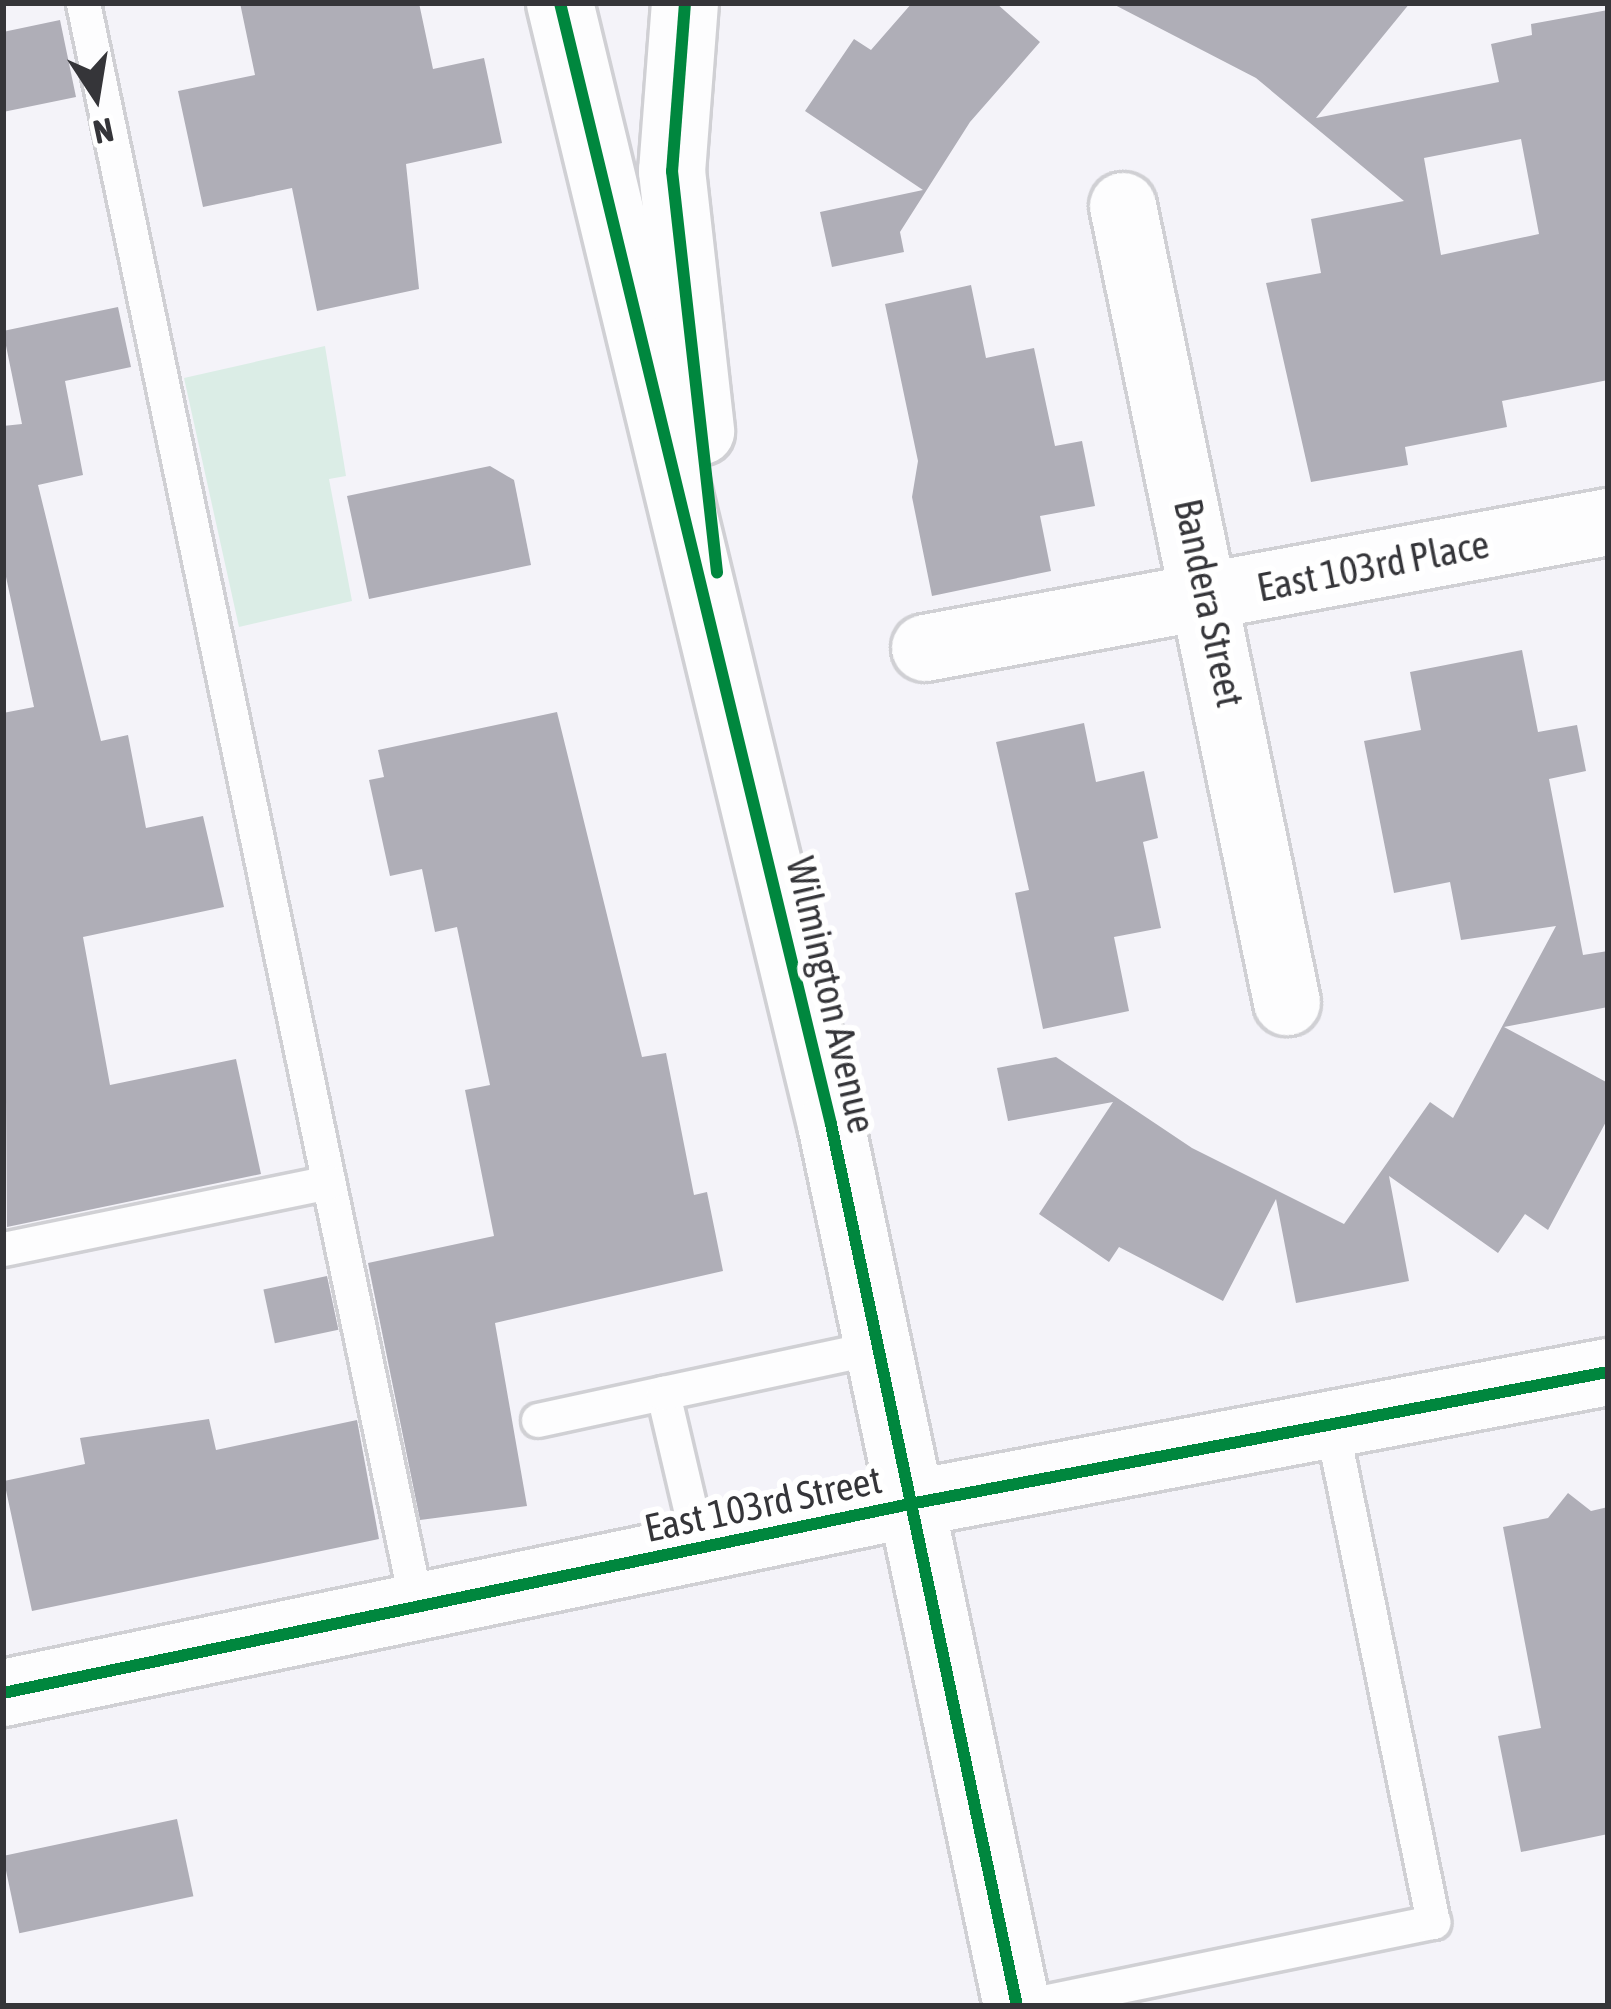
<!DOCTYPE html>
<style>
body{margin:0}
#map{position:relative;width:1611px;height:2009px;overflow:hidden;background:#f4f3f9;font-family:"Asap Condensed",sans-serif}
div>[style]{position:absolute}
.green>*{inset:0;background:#dbede6}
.building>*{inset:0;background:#afaeb7;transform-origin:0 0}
.roads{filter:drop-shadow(3px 0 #d0d0d4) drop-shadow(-3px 0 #d0d0d4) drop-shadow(0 3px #d0d0d4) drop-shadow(0 -3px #d0d0d4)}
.service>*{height:33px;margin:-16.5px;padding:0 16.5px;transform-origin:16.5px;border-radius:16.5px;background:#fdfdfe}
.minor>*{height:66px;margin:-33px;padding:0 33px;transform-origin:33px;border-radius:33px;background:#fdfdfe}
.tertiary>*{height:66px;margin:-33px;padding:0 33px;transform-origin:33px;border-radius:33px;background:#fdfdfe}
.secondary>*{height:66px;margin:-33px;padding:0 33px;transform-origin:33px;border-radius:33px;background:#fdfdfe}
.cycleway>*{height:12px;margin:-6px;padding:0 6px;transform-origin:6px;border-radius:6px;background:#00873e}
span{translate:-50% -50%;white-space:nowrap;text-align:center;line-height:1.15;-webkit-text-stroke:12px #fff;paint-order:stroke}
.street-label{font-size:39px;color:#353539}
.frame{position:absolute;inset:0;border:6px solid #353539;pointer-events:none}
.north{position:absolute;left:36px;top:36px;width:120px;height:120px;-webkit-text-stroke:9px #fff;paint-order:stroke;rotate:168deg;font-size:33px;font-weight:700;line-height:48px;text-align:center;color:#353539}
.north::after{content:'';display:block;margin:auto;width:42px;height:54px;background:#353539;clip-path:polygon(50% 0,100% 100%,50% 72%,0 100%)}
</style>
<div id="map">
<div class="green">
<i style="clip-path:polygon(325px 346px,346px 476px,329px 479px,352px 601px,239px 627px,184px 378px)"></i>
</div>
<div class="building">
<i style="clip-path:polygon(240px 3px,419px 3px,433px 69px,484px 58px,502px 143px,406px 164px,419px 289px,317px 311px,292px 188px,203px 207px,178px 91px,255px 75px)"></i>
<i style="clip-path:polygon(912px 3px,996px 3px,1040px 42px,970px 122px,900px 232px,904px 252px,832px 267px,820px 212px,923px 190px,805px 111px,854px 39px,871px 50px)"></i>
<i style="clip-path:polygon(evenodd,1111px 3px,1410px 3px,1316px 118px,1499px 82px,1491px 44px,1532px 35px,1531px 24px,1608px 10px,1608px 380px,1502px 401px,1507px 427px,1405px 447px,1408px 465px,1311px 482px,1266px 283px,1321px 273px,1311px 219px,1404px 201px,1256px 78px,1111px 3px,1521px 139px,1539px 234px,1441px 255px,1424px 158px,1521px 139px)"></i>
<i style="clip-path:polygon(60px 20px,76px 97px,3px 112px,3px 32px)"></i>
<i style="clip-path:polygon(971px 285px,986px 358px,1034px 348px,1055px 446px,1082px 441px,1095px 506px,1040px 516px,1051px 571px,932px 596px,912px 497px,918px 461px,885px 304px)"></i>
<i style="clip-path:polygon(118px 307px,131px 367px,65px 381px,83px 475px,38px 485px,101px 741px,128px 735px,146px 828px,203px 816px,224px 907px,83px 937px,110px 1085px,236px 1059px,261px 1174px,7px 1227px,3px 713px,34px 707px,3px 563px,3px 426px,22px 424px,3px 331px)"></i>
<i style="clip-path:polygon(490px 466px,514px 480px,531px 565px,369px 599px,347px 496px)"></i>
<i style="clip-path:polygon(1522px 650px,1538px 732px,1577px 725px,1586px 771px,1549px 779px,1583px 955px,1608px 951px,1608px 1007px,1504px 1027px,1608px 1083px,1608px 1118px,1548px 1230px,1525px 1214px,1498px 1253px,1389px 1176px,1409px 1281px,1296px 1303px,1276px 1199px,1223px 1301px,1119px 1247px,1109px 1262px,1039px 1214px,1113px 1102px,1008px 1121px,997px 1068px,1056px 1057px,1192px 1148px,1344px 1224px,1430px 1102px,1453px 1118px,1556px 926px,1461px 940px,1450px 882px,1394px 893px,1364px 741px,1421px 730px,1410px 672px)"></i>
<i style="clip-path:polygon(557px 712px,642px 1057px,666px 1053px,694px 1195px,707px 1192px,723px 1271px,495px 1323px,527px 1506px,420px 1520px,368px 1263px,494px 1236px,465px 1090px,490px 1085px,457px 927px,435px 932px,422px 869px,390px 876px,369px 780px,384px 777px,378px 750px)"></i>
<i style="clip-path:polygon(1084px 723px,1096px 782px,1144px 771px,1158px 838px,1143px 842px,1161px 928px,1114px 937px,1129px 1011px,1043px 1029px,1015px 893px,1029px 890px,996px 742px)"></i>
<i style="left:327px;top:1276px;width:55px;height:65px;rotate:78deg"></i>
<i style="clip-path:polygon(209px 1419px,216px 1450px,357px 1420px,379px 1539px,32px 1611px,4px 1481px,85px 1464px,80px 1438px)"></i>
<i style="clip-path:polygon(1568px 1493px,1591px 1511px,1608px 1507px,1608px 1834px,1521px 1852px,1498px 1736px,1541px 1728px,1503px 1527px,1548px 1518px)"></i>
<i style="left:177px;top:1819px;width:79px;height:178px;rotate:78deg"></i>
</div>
<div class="roads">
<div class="service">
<i style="left:83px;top:3px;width:1638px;rotate:78.24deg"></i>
<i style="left:3px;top:1249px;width:332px;rotate:-11.6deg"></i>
<i style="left:538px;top:1420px;width:128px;rotate:-12.2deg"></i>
<i style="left:699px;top:1547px;width:158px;rotate:-103.2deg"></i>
<i style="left:663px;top:1393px;width:219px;rotate:-12.1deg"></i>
<i style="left:1023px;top:2006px;width:419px;rotate:-11.6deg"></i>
<i style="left:1433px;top:1922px;width:509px;rotate:-101.55deg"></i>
</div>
<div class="minor">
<i style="left:1123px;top:206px;width:813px;rotate:78.36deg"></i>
<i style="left:925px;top:648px;width:695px;rotate:-10.45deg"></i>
</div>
<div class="tertiary">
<i style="left:3px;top:1693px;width:926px;rotate:-11.77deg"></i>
<i style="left:910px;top:1504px;width:710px;rotate:-10.71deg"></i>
</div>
<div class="secondary">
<i style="left:560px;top:3px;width:1153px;rotate:76.41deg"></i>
<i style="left:831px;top:1124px;width:901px;rotate:78.09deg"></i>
<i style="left:685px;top:3px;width:169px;rotate:94.4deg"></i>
<i style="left:672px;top:171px;width:262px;rotate:83.6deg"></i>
</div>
</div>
<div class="cycleway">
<i style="left:560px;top:3px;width:1153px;rotate:76.41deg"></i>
<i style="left:831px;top:1124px;width:901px;rotate:78.09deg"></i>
<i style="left:685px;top:3px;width:169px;rotate:94.4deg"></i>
<i style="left:672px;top:171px;width:404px;rotate:83.6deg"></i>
<i style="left:3px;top:1693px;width:926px;rotate:-11.77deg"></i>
<i style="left:910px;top:1504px;width:710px;rotate:-10.71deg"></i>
</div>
<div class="street-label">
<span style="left:1373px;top:566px;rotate:-11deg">East 103rd Place</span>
<span style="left:1209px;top:603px;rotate:78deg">Bandera Street</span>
<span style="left:831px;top:995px;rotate:77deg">Wilmington Avenue</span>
<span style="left:763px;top:1504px;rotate:-12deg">East 103rd Street</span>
</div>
<div class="frame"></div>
<div class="north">N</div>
</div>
